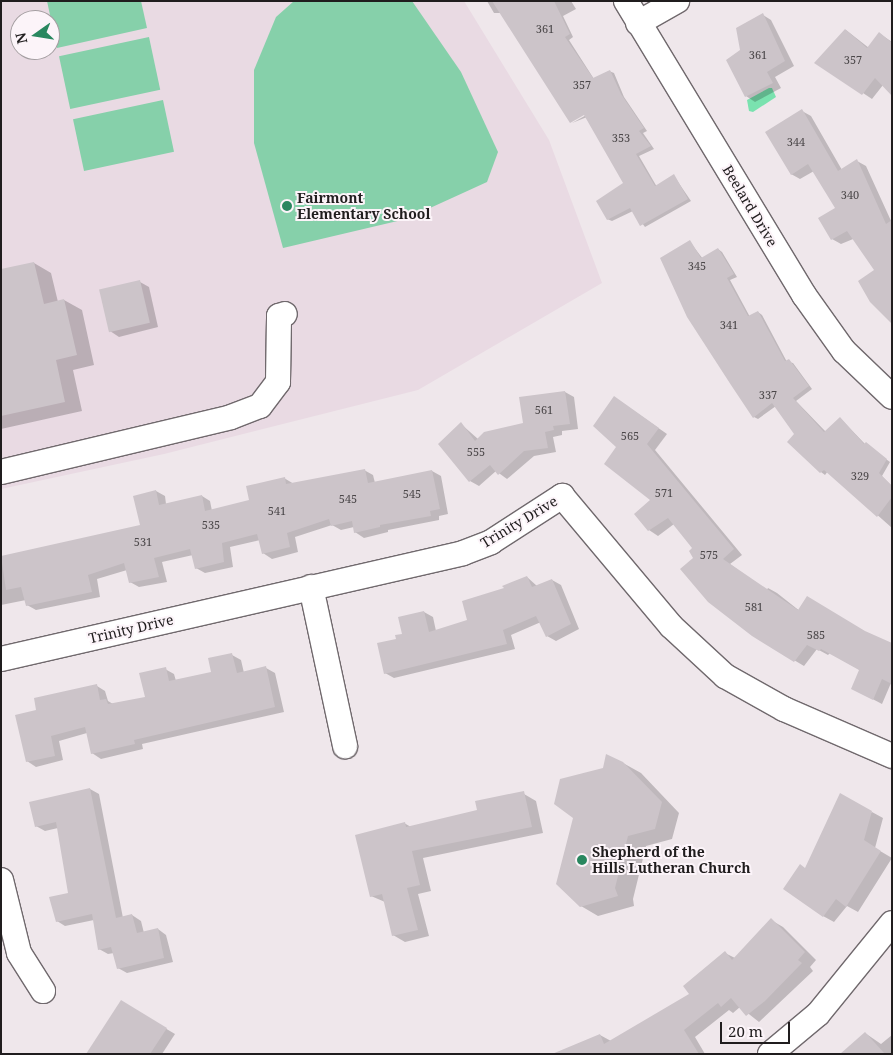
<!DOCTYPE html>
<style>
body{margin:0}
#map{position:relative;width:893px;height:1055px;overflow:hidden;background:#efe7eb;font-family:"Noto Serif",serif}
div>[style]{position:absolute}
.built>*{inset:0;background:#e9dae3}
.green>*{inset:0;background:#86d0aa;transform-origin:0 0}
.water>*{inset:0;background:#7ae2af}
.shadow>*{inset:0;background:#0003}
.building>*{inset:0;background:#ccc4c9;transform-origin:0 0}
.roads{filter:drop-shadow(1px 0 #70696d) drop-shadow(-1px 0 #70696d) drop-shadow(0 1px #70696d) drop-shadow(0 -1px #70696d)}
.minor>*{height:24px;margin:-12px;padding:0 12px;transform-origin:12px;border-radius:12px;background:#fff}
.dots>*{width:14px;height:14px;translate:-50% -50%;box-sizing:border-box;border:2px solid #fcf4f9;border-radius:50%}
span{translate:-50% -50%;white-space:nowrap;text-align:center;line-height:1.15;-webkit-text-stroke:4px #fcf4f9;paint-order:stroke}
.number-label{font-size:11px;color:#4b4749}
.number-label span{-webkit-text-stroke-width:0}
.poi-label{font-size:14px;color:#201d1e;font-weight:700}
.left{translate:0 -50%;text-align:left}
.street-label{font-size:14px;color:#201d1e}
.frame{position:absolute;inset:0;border:2px solid #201d1e;pointer-events:none}
.north{position:absolute;left:10px;top:10px;width:50px;height:50px;box-sizing:border-box;background:#fcf4f9;border:1px solid #a49ea1;border-radius:50%;rotate:257deg;font-size:14px;font-weight:700;line-height:20px;text-align:center;color:#201d1e}
.north::after{content:'';display:block;margin:auto;width:18px;height:22px;background:#29875f;clip-path:polygon(50% 0,100% 100%,50% 72%,0 100%)}
.scale{position:absolute;left:720px;top:1022px;width:70px;height:22px;box-sizing:border-box;border:2px solid #201d1e;border-top:0;padding-left:6px;font-size:15px;line-height:18px;white-space:nowrap;color:#201d1e;-webkit-text-stroke:4px #fcf4f9;paint-order:stroke}
</style>
<div id="map">
<div class="built">
<i style="clip-path:polygon(evenodd,1px 1px,464px 1px,549px 140px,602px 283px,418px 390px,164px 454px,1px 489px,1px 1px,20px 20px,50px 20px,50px 50px,20px 50px,20px 20px)"></i>
</div>
<div class="green">
<i style="clip-path:polygon(47px 1px,141px 1px,147px 28px,57px 48px)"></i>
<i style="clip-path:polygon(294px 1px,412px 1px,461px 72px,498px 152px,487px 182px,406px 219px,283px 248px,254px 143px,254px 70px,276px 17px)"></i>
<i style="left:149px;top:37px;width:54px;height:92px;rotate:78deg"></i>
<i style="left:163px;top:100px;width:53px;height:92px;rotate:78deg"></i>
</div>
<div class="water">
<i style="clip-path:polygon(769px 88px,772px 88px,776px 97px,753px 112px,749px 111px,747px 100px)"></i>
</div>
<div class="shadow">
<i style="clip-path:polygon(487px 1px,571px 1px,576px 9px,563px 16px,573px 37px,569px 40px,594px 79px,609px 71px,614px 73px,624px 97px,647px 131px,643px 133px,654px 149px,639px 156px,657px 187px,674px 176px,691px 201px,645px 227px,633px 211px,612px 221px,607px 219px,625px 183px,587px 117px,572px 123px,590px 113px,501px 13px,494px 13px)"></i>
<i style="clip-path:polygon(763px 15px,771px 20px,794px 66px,775px 77px,781px 88px,755px 102px,746px 96px,741px 50px)"></i>
<i style="clip-path:polygon(846px 30px,869px 48px,879px 33px,892px 42px,892px 94px,883px 85px,872px 99px,863px 93px)"></i>
<i style="clip-path:polygon(802px 111px,811px 116px,842px 170px,857px 161px,866px 166px,892px 223px,841px 244px,832px 239px,837px 209px,814px 171px,800px 179px,791px 174px)"></i>
<i style="clip-path:polygon(690px 242px,703px 259px,718px 249px,722px 252px,737px 277px,730px 280px,750px 317px,758px 312px,762px 315px,787px 362px,793px 363px,812px 389px,796px 401px,826px 432px,840px 418px,865px 444px,890px 462px,882px 476px,892px 486px,892px 528px,828px 471px,825px 475px,821px 472px,789px 442px,796px 435px,776px 406px,758px 419px,754px 417px)"></i>
<i style="clip-path:polygon(34px 263px,51px 273px,58px 302px,64px 300px,82px 310px,94px 365px,73px 370px,82px 411px,1px 429px,1px 270px)"></i>
<i style="clip-path:polygon(140px 282px,149px 287px,158px 327px,119px 337px,110px 331px)"></i>
<i style="clip-path:polygon(565px 392px,574px 397px,578px 429px,562px 431px,562px 435px,553px 437px,556px 452px,534px 456px,507px 479px,496px 471px,479px 486px,470px 481px,461px 424px,478px 439px,525px 424px)"></i>
<i style="clip-path:polygon(614px 397px,667px 434px,655px 450px,742px 555px,730px 564px,766px 591px,768px 588px,777px 593px,891px 683px,882px 704px,861px 693px,860px 670px,830px 653px,828px 655px,817px 649px,804px 666px,752px 635px,694px 558px,693px 548px,674px 524px,658px 536px,649px 530px,636px 515px,652px 500px,618px 447px)"></i>
<i style="clip-path:polygon(364px 470px,373px 475px,375px 483px,432px 471px,441px 476px,448px 514px,439px 516px,439px 520px,388px 530px,388px 532px,364px 538px,355px 532px,354px 527px,341px 530px,332px 525px,295px 537px,298px 552px,272px 559px,263px 553px,260px 540px,230px 547px,233px 567px,205px 573px,196px 568px,193px 555px,162px 562px,167px 582px,139px 587px,130px 582px,127px 570px,97px 579px,100px 597px,36px 610px,27px 605px,26px 600px,1px 605px,1px 557px,141px 526px,156px 491px,165px 496px,166px 504px,202px 496px,210px 501px,212px 511px,251px 501px,284px 478px,294px 484px)"></i>
<i style="clip-path:polygon(527px 577px,537px 586px,552px 580px,561px 585px,579px 629px,556px 641px,547px 636px,541px 622px,511px 635px,515px 649px,394px 678px,385px 673px,397px 640px,424px 612px,433px 617px,436px 631px,468px 621px,505px 589px)"></i>
<i style="clip-path:polygon(232px 655px,241px 660px,244px 673px,266px 668px,275px 673px,284px 712px,142px 744px,143px 749px,101px 759px,92px 753px,87px 733px,59px 741px,63px 760px,36px 767px,27px 761px,38px 710px,97px 686px,105px 691px,108px 701px,113px 704px,146px 698px,165px 669px,174px 674px,176px 681px,213px 673px)"></i>
<i style="clip-path:polygon(623px 763px,641px 773px,679px 813px,672px 839px,646px 846px,633px 899px,634px 906px,598px 916px,581px 906px)"></i>
<i style="clip-path:polygon(90px 789px,99px 794px,123px 918px,132px 915px,141px 921px,144px 933px,158px 929px,166px 935px,173px 962px,127px 973px,118px 968px,114px 953px,108px 954px,99px 949px,94px 920px,65px 926px,57px 921px,70px 894px,58px 828px,45px 831px,36px 826px)"></i>
<i style="clip-path:polygon(524px 794px,536px 801px,543px 833px,423px 858px,431px 891px,418px 894px,429px 936px,405px 942px,393px 935px,385px 902px,371px 896px,404px 823px,411px 827px,479px 811px)"></i>
<i style="clip-path:polygon(872px 812px,883px 818px,875px 848px,892px 858px,858px 912px,847px 906px,834px 922px,823px 916px,805px 869px)"></i>
<i style="clip-path:polygon(771px 920px,783px 927px,816px 960px,810px 967px,813px 971px,759px 1022px,740px 1007px,733px 1013px,729px 1010px,695px 1037px,705px 1054px,566px 1054px,600px 1035px,611px 1041px,691px 994px,725px 953px,735px 958px)"></i>
<i style="clip-path:polygon(121px 1002px,175px 1034px,162px 1054px,103px 1054px)"></i>
<i style="clip-path:polygon(865px 1033px,881px 1044px,892px 1035px,892px 1054px,847px 1054px)"></i>
</div>
<div class="building">
<i style="clip-path:polygon(492px 1px,554px 1px,570px 34px,565px 37px,593px 78px,610px 70px,621px 94px,644px 128px,639px 131px,651px 146px,636px 154px,655px 186px,674px 174px,688px 199px,640px 226px,630px 208px,607px 220px,596px 201px,623px 183px,584px 115px,570px 123px)"></i>
<i style="clip-path:polygon(763px 13px,785px 61px,767px 72px,773px 83px,745px 97px,726px 60px,740px 50px,736px 28px)"></i>
<i style="clip-path:polygon(845px 29px,867px 48px,879px 32px,892px 43px,892px 96px,875px 78px,862px 95px,814px 63px)"></i>
<i style="clip-path:polygon(802px 109px,838px 171px,857px 159px,886px 224px,892px 220px,892px 324px,870px 302px,858px 281px,874px 270px,847px 231px,831px 240px,818px 218px,835px 208px,808px 164px,791px 175px,765px 132px)"></i>
<i style="clip-path:polygon(690px 240px,701px 258px,718px 248px,734px 274px,727px 278px,748px 316px,758px 311px,785px 361px,789px 359px,809px 386px,793px 398px,824px 432px,840px 417px,864px 444px,866px 442px,887px 459px,879px 473px,892px 486px,892px 497px,877px 517px,824px 470px,820px 473px,787px 442px,794px 434px,772px 403px,753px 418px,731px 385px,687px 317px,660px 258px)"></i>
<i style="clip-path:polygon(34px 262px,44px 304px,64px 299px,77px 355px,56px 360px,65px 402px,1px 416px,1px 269px)"></i>
<i style="left:140px;top:280px;width:44px;height:42px;rotate:77deg"></i>
<i style="clip-path:polygon(565px 391px,570px 424px,553px 426px,554px 430px,545px 432px,548px 448px,524px 451px,498px 475px,490px 465px,469px 482px,438px 444px,461px 422px,475px 441px,484px 432px,523px 423px,519px 397px)"></i>
<i style="clip-path:polygon(614px 396px,659px 428px,647px 444px,734px 549px,723px 559px,798px 610px,807px 596px,865px 631px,892px 643px,892px 684px,882px 679px,873px 700px,851px 689px,859px 670px,821px 649px,819px 651px,807px 645px,794px 662px,752px 636px,708px 602px,680px 569px,693px 558px,689px 551px,692px 548px,668px 518px,648px 531px,634px 514px,650px 500px,604px 464px,616px 447px,593px 426px)"></i>
<i style="clip-path:polygon(365px 469px,368px 483px,432px 470px,440px 509px,430px 511px,431px 516px,380px 525px,380px 527px,354px 533px,352px 521px,331px 526px,329px 519px,287px 533px,290px 547px,262px 554px,257px 534px,222px 543px,224px 562px,195px 569px,190px 549px,154px 558px,159px 577px,129px 583px,124px 563px,88px 575px,92px 592px,26px 606px,21px 587px,6px 590px,1px 556px,140px 525px,133px 496px,156px 490px,159px 505px,202px 495px,205px 511px,249px 500px,246px 486px,285px 477px,286px 484px)"></i>
<i style="clip-path:polygon(527px 576px,532px 587px,552px 579px,571px 624px,546px 637px,536px 616px,503px 630px,507px 644px,384px 674px,377px 643px,396px 639px,395px 635px,402px 634px,398px 617px,424px 611px,429px 632px,467px 620px,462px 601px,504px 588px,502px 586px)"></i>
<i style="clip-path:polygon(232px 653px,237px 673px,266px 666px,275px 707px,134px 740px,135px 744px,91px 754px,85px 727px,51px 736px,55px 756px,26px 762px,15px 715px,36px 710px,34px 698px,97px 684px,100px 700px,106px 699px,108px 704px,145px 697px,139px 673px,166px 667px,169px 681px,211px 672px,208px 658px)"></i>
<i style="clip-path:polygon(606px 754px,623px 762px,662px 802px,655px 829px,628px 836px,615px 888px,618px 896px,580px 907px,556px 884px,573px 818px,554px 804px,560px 779px,603px 768px)"></i>
<i style="clip-path:polygon(90px 788px,116px 918px,132px 914px,137px 933px,158px 928px,164px 958px,117px 969px,111px 947px,98px 950px,92px 914px,56px 922px,49px 897px,68px 893px,56px 822px,35px 827px,29px 802px)"></i>
<i style="clip-path:polygon(524px 791px,532px 827px,412px 851px,420px 885px,407px 888px,418px 930px,392px 936px,382px 894px,370px 897px,355px 835px,405px 822px,406px 827px,477px 810px,475px 801px)"></i>
<i style="clip-path:polygon(840px 793px,872px 811px,864px 840px,881px 851px,846px 907px,836px 899px,823px 917px,783px 889px,800px 864px,805px 868px)"></i>
<i style="clip-path:polygon(771px 918px,805px 952px,798px 960px,802px 963px,765px 1001px,746px 1016px,731px 998px,721px 1007px,718px 1003px,684px 1030px,699px 1054px,552px 1054px,600px 1034px,604px 1044px,689px 994px,683px 986px,725px 951px,732px 960px)"></i>
<i style="clip-path:polygon(121px 1000px,167px 1028px,150px 1054px,86px 1054px)"></i>
<i style="clip-path:polygon(865px 1032px,885px 1054px,840px 1054px)"></i>
</div>
<div class="roads">
<div class="minor">
<i style="left:626px;top:1px;width:344px;rotate:58.8deg"></i>
<i style="left:804px;top:295px;width:69px;rotate:54.5deg"></i>
<i style="left:844px;top:351px;width:66px;rotate:43.8deg"></i>
<i style="left:638px;top:23px;width:45px;rotate:-29.4deg"></i>
<i style="left:1px;top:472px;width:236px;rotate:-13.4deg"></i>
<i style="left:231px;top:417px;width:31px;rotate:-21deg"></i>
<i style="left:260px;top:406px;width:30px;rotate:-53deg"></i>
<i style="left:278px;top:382px;width:66px;rotate:-89.1deg"></i>
<i style="left:279px;top:316px;width:6px;rotate:-18deg"></i>
<i style="left:311px;top:587px;width:163px;rotate:77.9deg"></i>
<i style="left:1px;top:659px;width:474px;rotate:-12.9deg"></i>
<i style="left:463px;top:553px;width:30px;rotate:-21deg"></i>
<i style="left:491px;top:542px;width:85px;rotate:-32.9deg"></i>
<i style="left:562px;top:496px;width:170px;rotate:50deg"></i>
<i style="left:671px;top:626px;width:74px;rotate:42.8deg"></i>
<i style="left:725px;top:676px;width:68px;rotate:29.2deg"></i>
<i style="left:784px;top:709px;width:118px;rotate:23.5deg"></i>
<i style="left:1px;top:880px;width:75px;rotate:76.1deg"></i>
<i style="left:19px;top:953px;width:45px;rotate:57.7deg"></i>
<i style="left:770px;top:1054px;width:62px;rotate:-39.8deg"></i>
<i style="left:818px;top:1014px;width:117px;rotate:-50.9deg"></i>
</div>
</div>
<div class="dots">
<i style="left:287px;top:206px;background:#29875f"></i>
<i style="left:582px;top:860px;background:#29875f"></i>
</div>
<div class="number-label">
<span style="left:545px;top:29px">361</span>
<span style="left:758px;top:55px">361</span>
<span style="left:853px;top:60px">357</span>
<span style="left:582px;top:85px">357</span>
<span style="left:621px;top:138px">353</span>
<span style="left:796px;top:142px">344</span>
<span style="left:850px;top:195px">340</span>
<span style="left:697px;top:266px">345</span>
<span style="left:729px;top:325px">341</span>
<span style="left:768px;top:395px">337</span>
<span style="left:544px;top:410px">561</span>
<span style="left:630px;top:436px">565</span>
<span style="left:476px;top:452px">555</span>
<span style="left:860px;top:476px">329</span>
<span style="left:664px;top:493px">571</span>
<span style="left:412px;top:494px">545</span>
<span style="left:348px;top:499px">545</span>
<span style="left:277px;top:511px">541</span>
<span style="left:211px;top:525px">535</span>
<span style="left:143px;top:542px">531</span>
<span style="left:709px;top:555px">575</span>
<span style="left:754px;top:607px">581</span>
<span style="left:816px;top:635px">585</span>
</div>
<div class="poi-label">
<span class="left" style="left:297px;top:206px">Fairmont<br>Elementary School</span>
<span class="left" style="left:592px;top:860px">Shepherd of the<br>Hills Lutheran Church</span>
</div>
<div class="street-label">
<span style="left:750px;top:206px;rotate:59deg">Beelard Drive</span>
<span style="left:519px;top:522px;rotate:-31deg">Trinity Drive</span>
<span style="left:131px;top:629px;rotate:-13deg">Trinity Drive</span>
</div>
<div class="frame"></div>
<div class="north">N</div>
<div class="scale">20 m</div>
</div>
